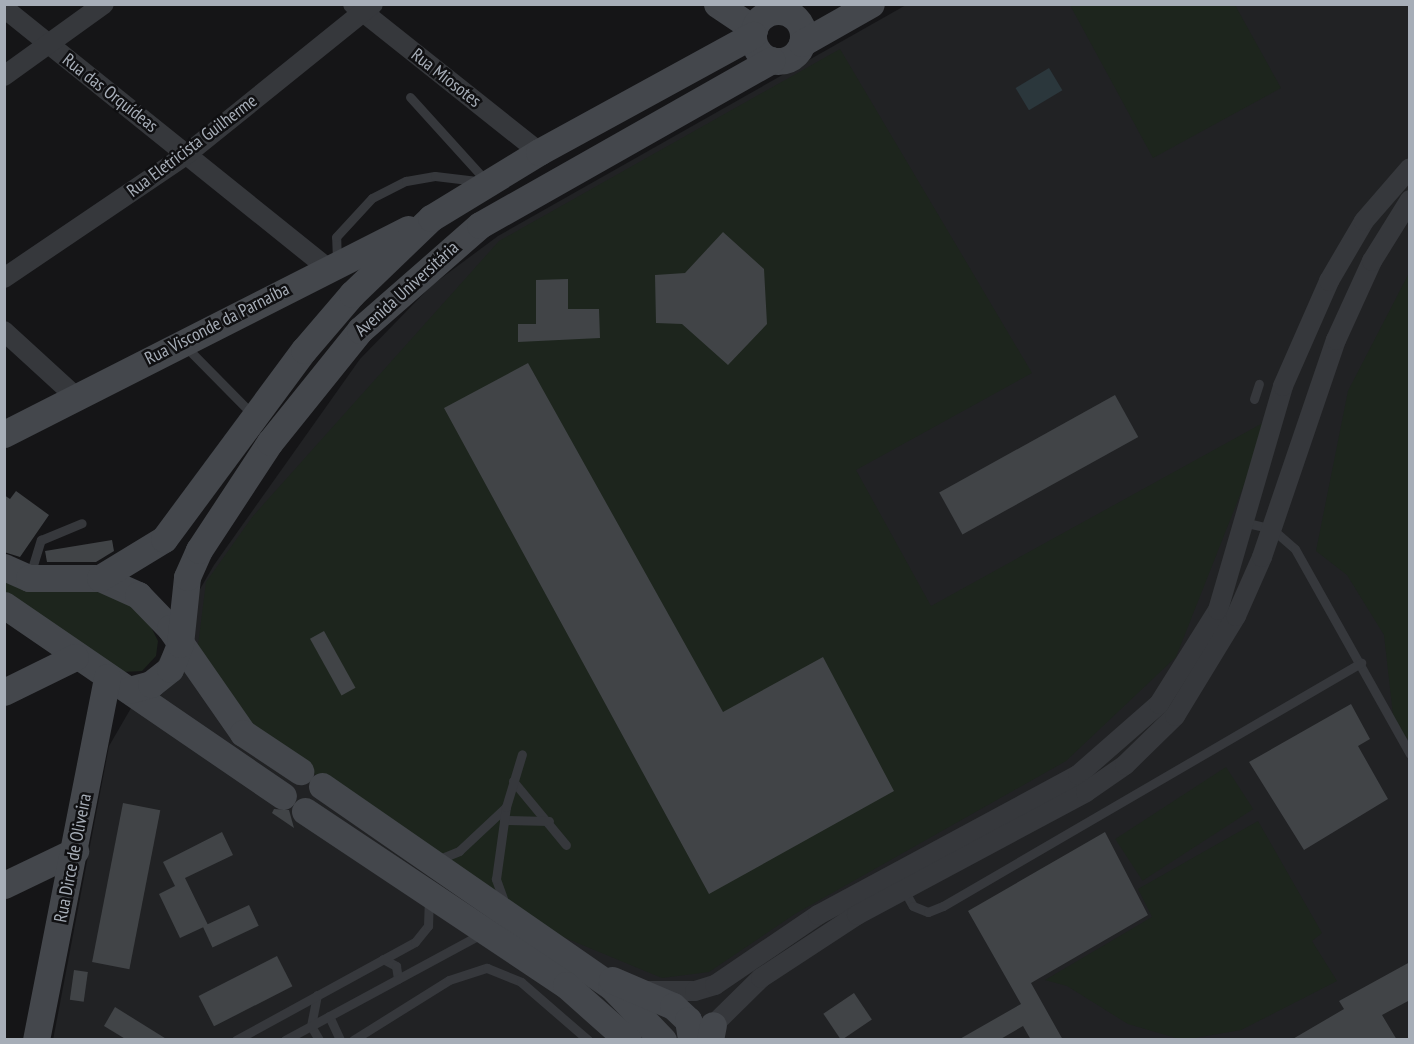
<!DOCTYPE html>
<meta charset="utf-8">
<style>
body{margin:0}
#map{position:relative;width:1414px;height:1044px;overflow:hidden;background:#151517;font-family:"PT Sans Narrow",sans-serif}
div>[style]{position:absolute}
.built>*{inset:0;background:#212224}
.green>*{inset:0;background:#1d251d;transform-origin:0 0}
.water>*{inset:0;background:#2b373c;transform-origin:0 0}
.building>*{inset:0;background:#414447;transform-origin:0 0}
.lane>*{height:9px;margin:-4.5px;padding:0 4.5px;transform-origin:4.5px;border-radius:4.5px;background:#36383c}
.street>*{height:20px;margin:-10px;padding:0 10px;transform-origin:10px;border-radius:10px;background:#36383c}
.secondary>*{height:27px;margin:-13.5px;padding:0 13.5px;transform-origin:13.5px;border-radius:13.5px;background:#44474c}
.secondary>.ring{margin:-13.5px;padding:0;box-sizing:content-box;background:none;border:27px solid #44474c;border-radius:50%}
span{translate:-50% -50%;white-space:nowrap;text-align:center;line-height:1.15;-webkit-text-stroke:5px #101012;paint-order:stroke}
.street-label{font-size:18px;color:#a7aeb8}
.frame{position:absolute;inset:0;border:6px solid #a7aeb8;pointer-events:none}
</style>
<div id="map">
<div class="built">
<i style="clip-path:polygon(906px 5px,1409px 5px,1409px 1039px,53px 1040px,109px 746px,214px 565px,360px 359px,432px 285px,498px 236px)"></i>
</div>
<div class="green">
<i style="clip-path:polygon(1070px 5px,1235px 5px,1281px 88px,1153px 158px)"></i>
<i style="clip-path:polygon(840px 49px,1032px 373px,856px 470px,931px 606px,1270px 419px,1176px 657px,1066px 761px,795px 914px,709px 972px,662px 978px,534px 925px,258px 735px,197px 653px,206px 582px,253px 516px,499px 241px)"></i>
<i style="clip-path:polygon(1409px 273px,1409px 740px,1394px 724px,1384px 635px,1347px 575px,1316px 551px,1348px 391px)"></i>
<i style="clip-path:polygon(4px 574px,115px 592px,149px 623px,158px 641px,156px 656px,142px 671px,122px 672px,5px 594px)"></i>
<i style="left:1226px;top:767px;width:50px;height:132px;rotate:57deg"></i>
<i style="clip-path:polygon(1258px 821px,1322px 933px,1312px 941px,1337px 981px,1241px 1030px,1183px 1040px,1128px 1024px,1067px 986px,1045px 980px,1152px 917px,1138px 889px)"></i>
</div>
<div class="water">
<i style="left:1049px;top:68px;width:26px;height:39px;rotate:59deg"></i>
</div>
<div class="building">
<i style="clip-path:polygon(723px 232px,764px 269px,767px 324px,728px 365px,682px 324px,656px 323px,655px 275px,685px 273px)"></i>
<i style="clip-path:polygon(568px 279px,568px 309px,599px 309px,600px 338px,518px 342px,518px 324px,536px 324px,536px 280px)"></i>
<i style="clip-path:polygon(528px 363px,723px 712px,823px 657px,894px 791px,709px 894px,444px 408px)"></i>
<i style="left:1115px;top:395px;width:48px;height:201px;rotate:61deg"></i>
<i style="clip-path:polygon(16px 491px,49px 515px,20px 557px,4px 552px,4px 495px,10px 499px)"></i>
<i style="clip-path:polygon(112px 540px,114px 551px,96px 562px,47px 562px,45px 551px)"></i>
<i style="left:324px;top:631px;width:65px;height:16px;rotate:61deg"></i>
<i style="clip-path:polygon(1351px 704px,1370px 739px,1358px 746px,1388px 799px,1304px 850px,1249px 762px)"></i>
<i style="left:123px;top:803px;width:38px;height:162px;rotate:11deg"></i>
<i style="clip-path:polygon(274px 809px,289px 810px,294px 828px,272px 813px)"></i>
<i style="clip-path:polygon(222px 832px,233px 855px,185px 878px,208px 925px,180px 938px,159px 894px,175px 886px,163px 862px)"></i>
<i style="clip-path:polygon(1105px 832px,1148px 915px,1031px 983px,1063px 1040px,1031px 1040px,1023px 1026px,999px 1040px,958px 1040px,1021px 1004px,968px 911px)"></i>
<i style="left:249px;top:905px;width:23px;height:51px;rotate:65deg"></i>
<i style="left:277px;top:956px;width:34px;height:88px;rotate:63deg"></i>
<i style="clip-path:polygon(1410px 962px,1410px 1000px,1382px 1015px,1397px 1040px,1291px 1040px,1344px 1009px,1339px 1001px)"></i>
<i style="left:74px;top:970px;width:14px;height:30px;rotate:8deg"></i>
<i style="left:854px;top:993px;width:32px;height:37px;rotate:56deg"></i>
<i style="clip-path:polygon(115px 1007px,168px 1040px,127px 1040px,104px 1026px)"></i>
</div>
<div class="lane">
<i style="left:410px;top:97px;width:115px;rotate:47.8deg"></i>
<i style="left:337px;top:261px;width:24px;rotate:-92deg"></i>
<i style="left:336px;top:237px;width:53px;rotate:-47.3deg"></i>
<i style="left:372px;top:198px;width:38px;rotate:-27deg"></i>
<i style="left:406px;top:181px;width:29px;rotate:-10deg"></i>
<i style="left:435px;top:176px;width:42px;rotate:6.8deg"></i>
<i style="left:185px;top:346px;width:97px;rotate:45.4deg"></i>
<i style="left:1254px;top:399px;width:16px;rotate:-72deg"></i>
<i style="left:1247px;top:523px;width:26px;rotate:13deg"></i>
<i style="left:1272px;top:529px;width:30px;rotate:41deg"></i>
<i style="left:1295px;top:549px;width:235px;rotate:60.7deg"></i>
<i style="left:30px;top:575px;width:37px;rotate:-73deg"></i>
<i style="left:41px;top:540px;width:44px;rotate:-22.5deg"></i>
<i style="left:513px;top:781px;width:83px;rotate:50.4deg"></i>
<i style="left:504px;top:820px;width:45px;rotate:1.3deg"></i>
<i style="left:437px;top:860px;width:24px;rotate:-22deg"></i>
<i style="left:459px;top:851px;width:64px;rotate:-43.1deg"></i>
<i style="left:904px;top:890px;width:18px;rotate:61deg"></i>
<i style="left:913px;top:906px;width:16px;rotate:22deg"></i>
<i style="left:928px;top:912px;width:16px;rotate:-22deg"></i>
<i style="left:943px;top:906px;width:484px;rotate:-30.2deg"></i>
<i style="left:505px;top:904px;width:27px;rotate:-110deg"></i>
<i style="left:496px;top:879px;width:73px;rotate:-82.1deg"></i>
<i style="left:506px;top:807px;width:55px;rotate:-73.2deg"></i>
<i style="left:383px;top:959px;width:15px;rotate:28deg"></i>
<i style="left:396px;top:966px;width:13px;rotate:81deg"></i>
<i style="left:317px;top:995px;width:32px;rotate:101deg"></i>
<i style="left:311px;top:1026px;width:16px;rotate:60deg"></i>
<i style="left:329px;top:1016px;width:26px;rotate:65deg"></i>
<i style="left:236px;top:1040px;width:204px;rotate:-28.7deg"></i>
<i style="left:415px;top:942px;width:21px;rotate:-51deg"></i>
<i style="left:428px;top:926px;width:29px;rotate:-88deg"></i>
<i style="left:285px;top:1040px;width:223px;rotate:-28.4deg"></i>
<i style="left:353px;top:1040px;width:113px;rotate:-32deg"></i>
<i style="left:449px;top:980px;width:40px;rotate:-18deg"></i>
<i style="left:487px;top:968px;width:37px;rotate:22deg"></i>
<i style="left:521px;top:982px;width:89px;rotate:40.9deg"></i>
</div>
<div class="street">
<i style="left:353px;top:4px;width:238px;rotate:38.5deg"></i>
<i style="left:4px;top:8px;width:415px;rotate:38.8deg"></i>
<i style="left:4px;top:76px;width:123px;rotate:-35.8deg"></i>
<i style="left:4px;top:278px;width:221px;rotate:-34.1deg"></i>
<i style="left:187px;top:154px;width:239px;rotate:-38.9deg"></i>
<i style="left:4px;top:331px;width:96px;rotate:42.5deg"></i>
<i style="left:648px;top:991px;width:47px"></i>
<i style="left:695px;top:991px;width:21px;rotate:-17deg"></i>
<i style="left:715px;top:985px;width:125px;rotate:-34.2deg"></i>
<i style="left:818px;top:915px;width:295px;rotate:-28.3deg"></i>
<i style="left:1078px;top:775px;width:108px;rotate:-41.2deg"></i>
<i style="left:1159px;top:704px;width:111px;rotate:-57.9deg"></i>
<i style="left:1218px;top:610px;width:233px;rotate:-73.8deg"></i>
<i style="left:1283px;top:386px;width:115px;rotate:-66.3deg"></i>
<i style="left:1329px;top:281px;width:69px;rotate:-59.7deg"></i>
<i style="left:1364px;top:221px;width:70px;rotate:-49deg"></i>
<i style="left:704px;top:1034px;width:80px;rotate:-44.5deg"></i>
<i style="left:761px;top:978px;width:115px;rotate:-33.3deg"></i>
<i style="left:857px;top:915px;width:260px;rotate:-28.2deg"></i>
<i style="left:1086px;top:792px;width:47px;rotate:-34.7deg"></i>
<i style="left:1125px;top:765px;width:70px;rotate:-44.4deg"></i>
<i style="left:1175px;top:716px;width:117px;rotate:-58.6deg"></i>
<i style="left:1236px;top:616px;width:64px;rotate:-66.2deg"></i>
<i style="left:1262px;top:557px;width:229px;rotate:-71.2deg"></i>
<i style="left:1336px;top:340px;width:87px;rotate:-65.5deg"></i>
<i style="left:1372px;top:261px;width:72px;rotate:-58.1deg"></i>
</div>
<div class="secondary">
<i style="left:717px;top:4px;width:45px;rotate:34deg"></i>
<i class="ring" style="left:753px;top:11px;width:23px;height:23px"></i>
<i style="left:802px;top:43px;width:79px;rotate:-29.5deg"></i>
<i style="left:4px;top:434px;width:453px;rotate:-26.9deg"></i>
<i style="left:4px;top:567px;width:27px;rotate:24deg"></i>
<i style="left:29px;top:578px;width:71px"></i>
<i style="left:100px;top:578px;width:42px;rotate:24.1deg"></i>
<i style="left:138px;top:595px;width:46px;rotate:45.9deg"></i>
<i style="left:170px;top:628px;width:128px;rotate:55.2deg"></i>
<i style="left:243px;top:733px;width:69px;rotate:33.7deg"></i>
<i style="left:100px;top:578px;width:75px;rotate:-31.4deg"></i>
<i style="left:164px;top:539px;width:235px;rotate:-53.5deg"></i>
<i style="left:304px;top:350px;width:74px;rotate:-49.4deg"></i>
<i style="left:352px;top:294px;width:110px;rotate:-43.9deg"></i>
<i style="left:431px;top:218px;width:127px;rotate:-31.4deg"></i>
<i style="left:539px;top:152px;width:244px;rotate:-28.7deg"></i>
<i style="left:4px;top:605px;width:338px;rotate:34.4deg"></i>
<i style="left:129px;top:690px;width:23px;rotate:-15deg"></i>
<i style="left:151px;top:684px;width:24px;rotate:-38deg"></i>
<i style="left:170px;top:669px;width:27px;rotate:-68deg"></i>
<i style="left:180px;top:644px;width:67px;rotate:-84deg"></i>
<i style="left:187px;top:577px;width:30px;rotate:-66deg"></i>
<i style="left:199px;top:550px;width:129px;rotate:-56.7deg"></i>
<i style="left:270px;top:442px;width:144px;rotate:-51.2deg"></i>
<i style="left:360px;top:330px;width:159px;rotate:-41.2deg"></i>
<i style="left:480px;top:225px;width:335px;rotate:-29.5deg"></i>
<i style="left:4px;top:692px;width:79px;rotate:-26.2deg"></i>
<i style="left:322px;top:786px;width:351px;rotate:34.7deg"></i>
<i style="left:611px;top:986px;width:75px;rotate:46.1deg"></i>
<i style="left:305px;top:811px;width:314px;rotate:33.7deg"></i>
<i style="left:566px;top:985px;width:83px;rotate:41.6deg"></i>
<i style="left:4px;top:885px;width:79px;rotate:-25.6deg"></i>
<i style="left:612px;top:980px;width:66px;rotate:23.1deg"></i>
<i style="left:673px;top:1006px;width:21px;rotate:43deg"></i>
<i style="left:688px;top:1020px;width:20px;rotate:81deg"></i>
<i style="left:36px;top:1040px;width:370px;rotate:-78.9deg"></i>
<i style="left:710px;top:1040px;width:15px;rotate:-79deg"></i>
</div>
<div class="street-label">
<span style="left:446px;top:78px;rotate:38deg">Rua Miosotes</span>
<span style="left:110px;top:93px;rotate:38deg">Rua das Orquídeas</span>
<span style="left:192px;top:146px;rotate:-37deg">Rua Eletricista Guilherme</span>
<span style="left:407px;top:289px;rotate:-42deg">Avenida Universitária</span>
<span style="left:217px;top:324px;rotate:-27deg">Rua Visconde da Parnaíba</span>
<span style="left:73px;top:858px;rotate:-79deg">Rua Dirce de Oliveira</span>
</div>
<div class="frame"></div>
</div>
